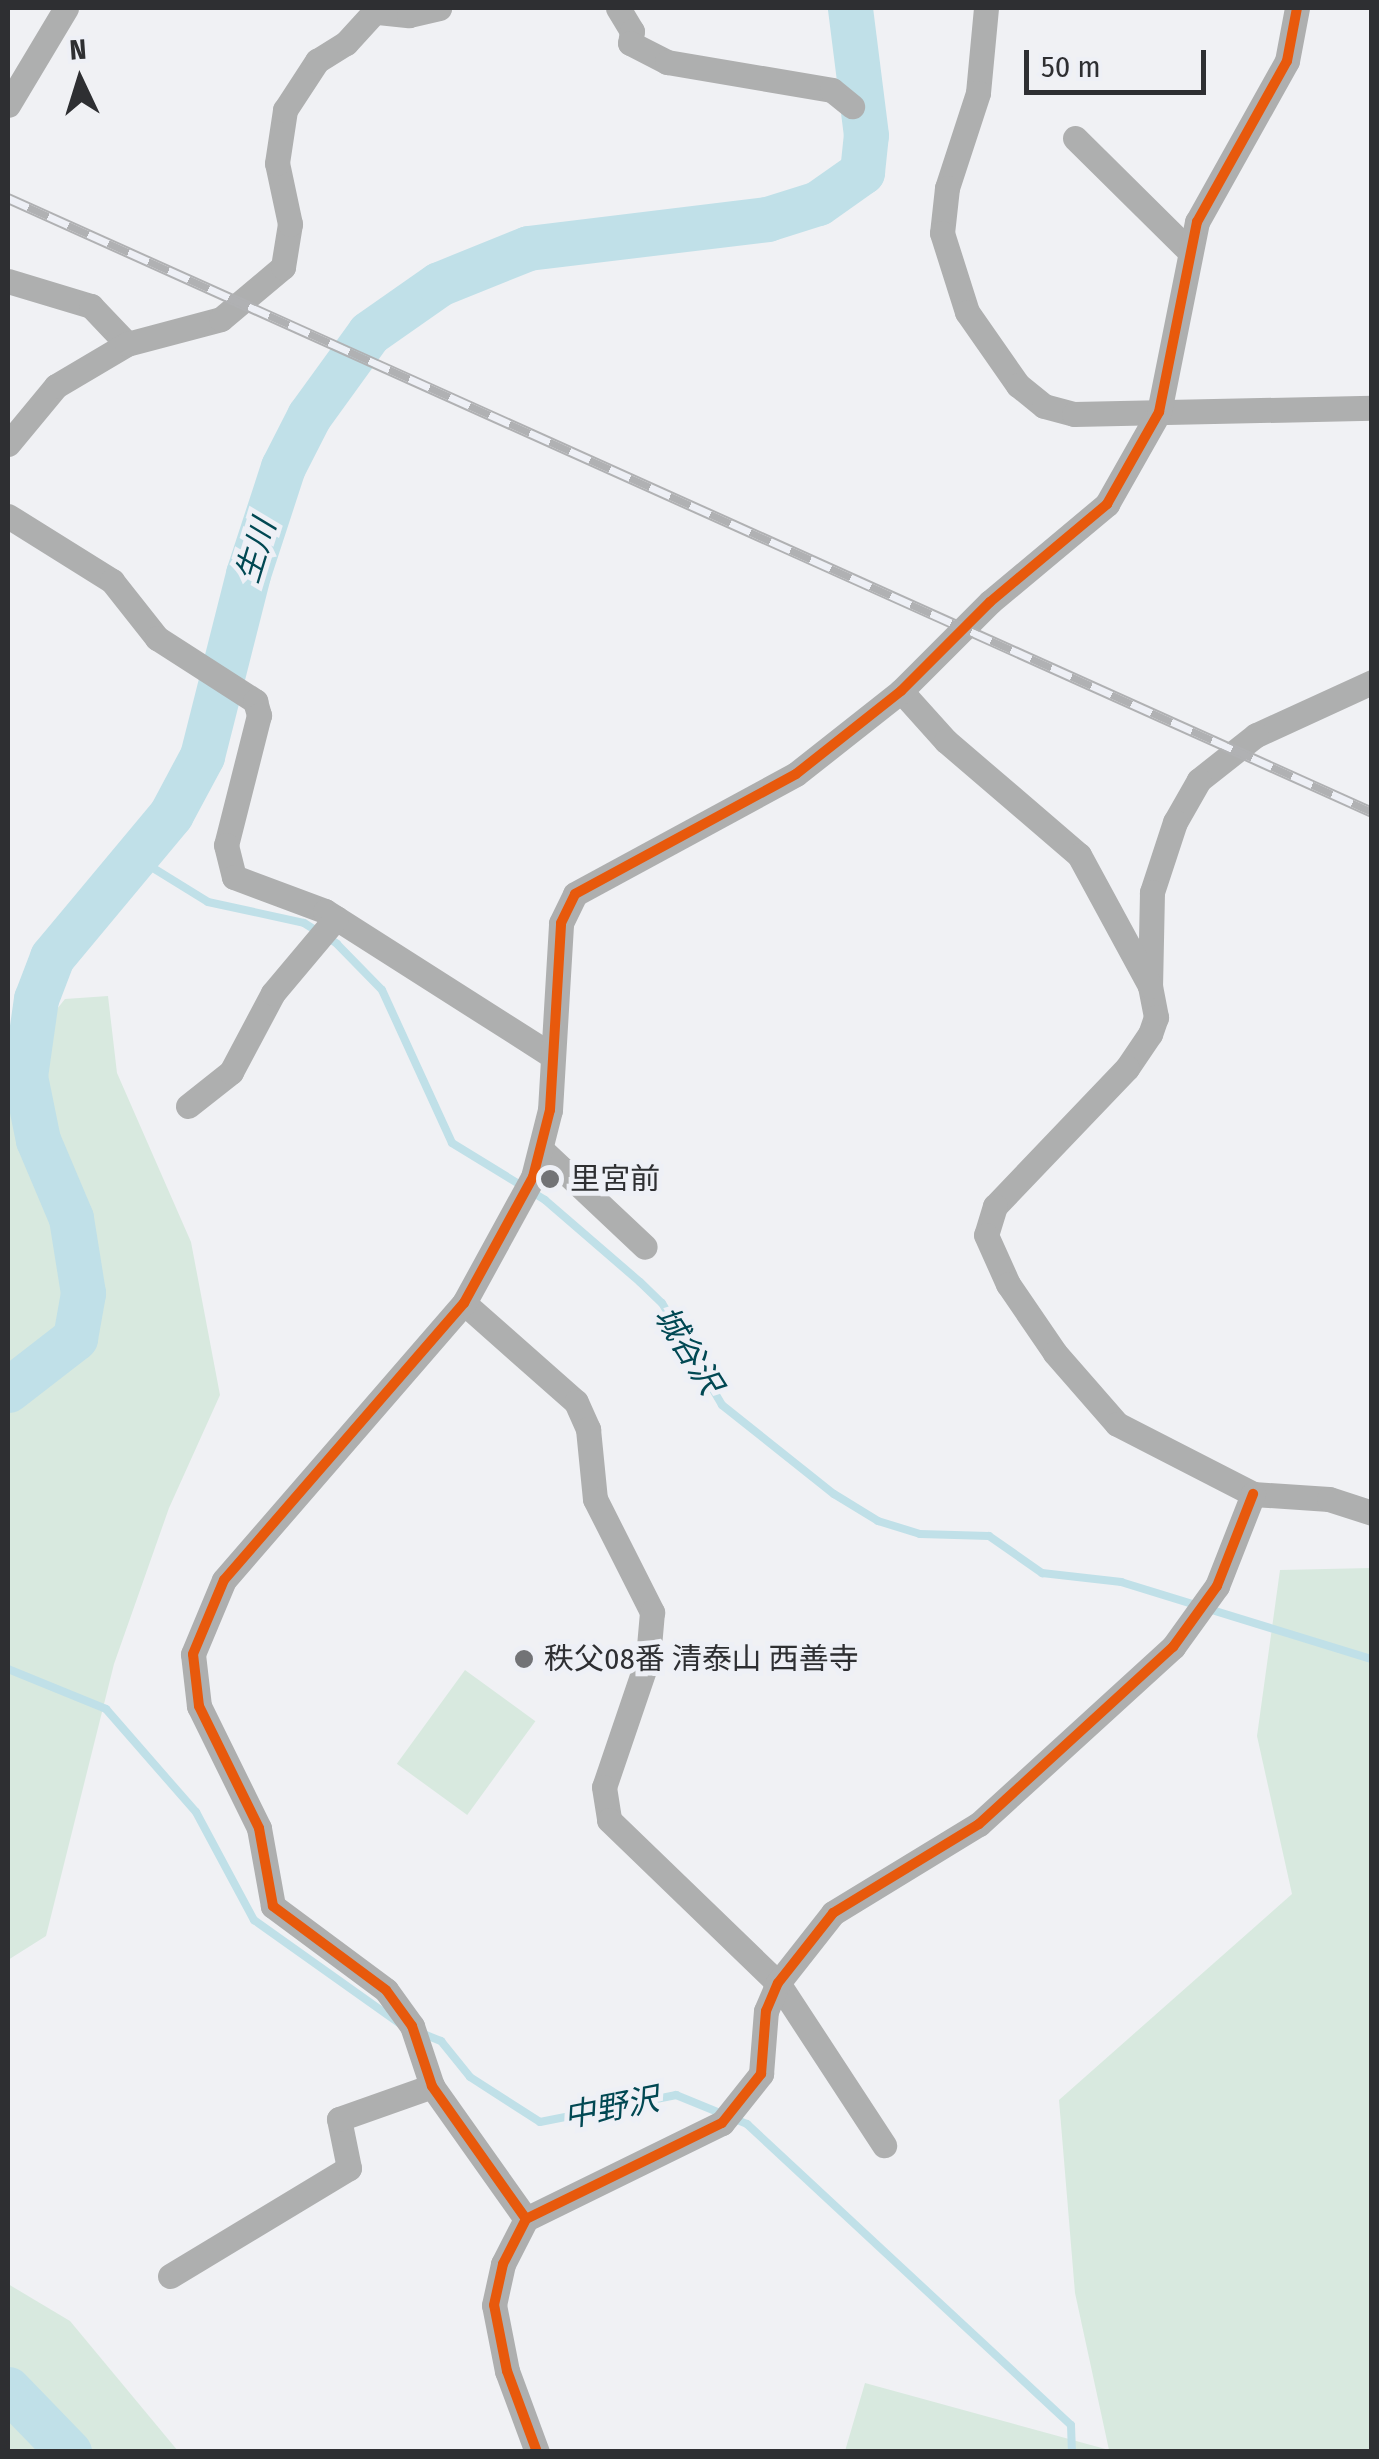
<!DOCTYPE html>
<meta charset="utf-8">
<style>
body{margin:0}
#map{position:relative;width:1379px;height:2459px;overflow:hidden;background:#f0f1f4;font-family:"Fira Sans Condensed","Noto Sans JP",sans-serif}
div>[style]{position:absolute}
.green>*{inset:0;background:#d8e9df;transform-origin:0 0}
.stream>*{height:8px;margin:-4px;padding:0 4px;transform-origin:4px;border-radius:4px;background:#c0e0e8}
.river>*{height:45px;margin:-22.5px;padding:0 22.5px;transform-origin:22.5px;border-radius:22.5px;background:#c0e0e8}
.minor>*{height:25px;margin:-12.5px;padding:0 12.5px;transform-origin:12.5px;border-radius:12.5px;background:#aeafaf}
.rail>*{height:11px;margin-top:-5.5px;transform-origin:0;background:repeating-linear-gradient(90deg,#eef0f6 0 22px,#b0b1b3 0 44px);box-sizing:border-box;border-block:2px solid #b0b1b3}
.cycleway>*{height:10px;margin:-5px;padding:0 5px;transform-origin:5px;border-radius:5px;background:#e8590c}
.dots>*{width:28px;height:28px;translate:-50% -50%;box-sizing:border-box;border:5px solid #eef0f6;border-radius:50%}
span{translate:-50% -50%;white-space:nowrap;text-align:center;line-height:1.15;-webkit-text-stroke:10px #eef0f6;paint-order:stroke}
.poi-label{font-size:30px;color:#2e2f32}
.left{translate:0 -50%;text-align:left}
.water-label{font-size:32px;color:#014853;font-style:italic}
.frame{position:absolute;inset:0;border:10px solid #2e2f32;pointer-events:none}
.north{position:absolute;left:30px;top:30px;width:100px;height:100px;-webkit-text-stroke:8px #eef0f6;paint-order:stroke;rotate:356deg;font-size:28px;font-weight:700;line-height:40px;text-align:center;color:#2e2f32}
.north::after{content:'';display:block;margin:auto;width:35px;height:45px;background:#2e2f32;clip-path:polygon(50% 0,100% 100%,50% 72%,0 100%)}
.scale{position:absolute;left:1024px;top:50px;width:182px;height:45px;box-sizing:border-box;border:5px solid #2e2f32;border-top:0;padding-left:12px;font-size:30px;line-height:35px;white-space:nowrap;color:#2e2f32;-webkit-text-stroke:8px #eef0f6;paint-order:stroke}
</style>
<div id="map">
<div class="green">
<i style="clip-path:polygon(108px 996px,117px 1073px,191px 1242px,220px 1395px,169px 1508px,114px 1664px,46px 1936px,8px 1960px,8px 1070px,65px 999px)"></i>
<i style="clip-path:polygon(1371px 1568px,1371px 2451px,845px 2451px,865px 2383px,1109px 2450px,1075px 2293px,1059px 2100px,1292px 1894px,1257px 1736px,1280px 1570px)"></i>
<i style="left:465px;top:1670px;width:87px;height:116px;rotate:36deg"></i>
<i style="clip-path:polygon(8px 2284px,70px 2321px,178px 2451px,8px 2451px)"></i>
</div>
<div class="stream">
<i style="left:132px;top:855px;width:89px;rotate:31.7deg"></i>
<i style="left:208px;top:902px;width:98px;rotate:12.3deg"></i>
<i style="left:304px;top:923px;width:39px;rotate:32deg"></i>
<i style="left:337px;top:944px;width:64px;rotate:45.6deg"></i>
<i style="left:382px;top:990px;width:168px;rotate:65.4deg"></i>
<i style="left:452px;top:1143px;width:109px;rotate:31.5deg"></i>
<i style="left:545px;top:1200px;width:125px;rotate:40.8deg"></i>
<i style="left:640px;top:1282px;width:30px;rotate:44deg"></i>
<i style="left:662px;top:1303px;width:118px;rotate:59.5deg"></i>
<i style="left:722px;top:1405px;width:143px;rotate:38.5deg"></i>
<i style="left:834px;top:1494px;width:52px;rotate:31.5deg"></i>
<i style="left:878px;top:1521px;width:44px;rotate:17.2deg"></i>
<i style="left:920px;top:1534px;width:69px;rotate:1.7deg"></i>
<i style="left:989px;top:1536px;width:65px;rotate:34.9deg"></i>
<i style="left:1042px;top:1573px;width:80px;rotate:6.5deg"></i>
<i style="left:1121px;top:1582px;width:263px;rotate:17.1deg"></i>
<i style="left:8px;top:1669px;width:106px;rotate:22.2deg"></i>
<i style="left:106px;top:1709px;width:137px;rotate:48.9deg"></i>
<i style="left:196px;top:1812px;width:123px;rotate:61.8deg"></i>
<i style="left:254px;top:1920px;width:183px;rotate:35.4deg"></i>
<i style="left:421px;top:2033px;width:22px;rotate:22deg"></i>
<i style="left:441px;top:2041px;width:46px;rotate:51.1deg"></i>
<i style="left:470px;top:2077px;width:83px;rotate:32.7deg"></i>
<i style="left:540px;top:2122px;width:139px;rotate:-11.2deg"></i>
<i style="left:676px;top:2095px;width:77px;rotate:22.2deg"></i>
<i style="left:747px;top:2124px;width:442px;rotate:42.9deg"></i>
<i style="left:1071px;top:2425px;width:27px;rotate:88deg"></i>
</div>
<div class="river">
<i style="left:8px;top:1390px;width:85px;rotate:-37.8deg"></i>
<i style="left:75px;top:1338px;width:46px;rotate:-79.9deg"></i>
<i style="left:83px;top:1293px;width:76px;rotate:-99.1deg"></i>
<i style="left:71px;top:1218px;width:85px;rotate:-112.9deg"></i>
<i style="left:38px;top:1140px;width:65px;rotate:-101.5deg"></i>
<i style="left:25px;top:1076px;width:78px;rotate:-81.9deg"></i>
<i style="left:36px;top:999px;width:45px;rotate:-69.1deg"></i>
<i style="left:52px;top:957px;width:186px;rotate:-50.2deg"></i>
<i style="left:171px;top:814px;width:66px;rotate:-61.9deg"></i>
<i style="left:202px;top:756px;width:188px;rotate:-75.8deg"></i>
<i style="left:248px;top:574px;width:113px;rotate:-71.9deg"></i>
<i style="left:283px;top:467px;width:57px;rotate:-63deg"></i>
<i style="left:309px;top:416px;width:102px;rotate:-54.1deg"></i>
<i style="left:369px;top:333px;width:85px;rotate:-35deg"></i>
<i style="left:439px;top:284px;width:96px;rotate:-22deg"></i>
<i style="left:528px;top:248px;width:241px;rotate:-6.9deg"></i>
<i style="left:767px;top:219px;width:53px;rotate:-17.4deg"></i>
<i style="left:818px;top:203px;width:54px;rotate:-35.2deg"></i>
<i style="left:862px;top:172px;width:37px;rotate:-84deg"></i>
<i style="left:866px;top:135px;width:128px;rotate:-97.2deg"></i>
<i style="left:8px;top:2389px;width:88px;rotate:45.9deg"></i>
</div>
<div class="minor">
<i style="left:618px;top:8px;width:27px;rotate:59deg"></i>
<i style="left:632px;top:31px;width:12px;rotate:99deg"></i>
<i style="left:630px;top:43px;width:42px;rotate:27.2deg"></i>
<i style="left:667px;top:62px;width:167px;rotate:9.6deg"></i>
<i style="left:832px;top:90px;width:26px;rotate:39deg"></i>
<i style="left:986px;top:8px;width:85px;rotate:95.4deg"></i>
<i style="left:978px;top:93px;width:100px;rotate:108.1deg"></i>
<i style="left:947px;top:188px;width:45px;rotate:96.3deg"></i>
<i style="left:942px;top:233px;width:83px;rotate:72.4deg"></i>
<i style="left:967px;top:312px;width:89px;rotate:55.1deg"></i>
<i style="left:1018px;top:385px;width:33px;rotate:39deg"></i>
<i style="left:1044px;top:406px;width:31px;rotate:15deg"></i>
<i style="left:1074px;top:414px;width:298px;rotate:-1.2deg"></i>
<i style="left:378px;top:12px;width:31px;rotate:6deg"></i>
<i style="left:409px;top:15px;width:31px;rotate:-13deg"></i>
<i style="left:8px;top:105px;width:113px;rotate:-59.1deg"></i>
<i style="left:1075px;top:138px;width:162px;rotate:44.7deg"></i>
<i style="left:8px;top:281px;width:87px;rotate:16.8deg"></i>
<i style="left:91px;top:306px;width:52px;rotate:46.5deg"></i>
<i style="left:8px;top:444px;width:75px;rotate:-50.4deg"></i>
<i style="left:56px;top:386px;width:82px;rotate:-30.6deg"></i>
<i style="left:127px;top:344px;width:97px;rotate:-14.9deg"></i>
<i style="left:221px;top:319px;width:81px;rotate:-40deg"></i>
<i style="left:283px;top:267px;width:44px;rotate:-80.8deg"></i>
<i style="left:290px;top:224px;width:62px;rotate:-102deg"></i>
<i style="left:277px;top:163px;width:54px;rotate:-81.4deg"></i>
<i style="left:285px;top:110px;width:59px;rotate:-56.9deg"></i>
<i style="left:317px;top:61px;width:34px;rotate:-32deg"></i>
<i style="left:346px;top:43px;width:47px;rotate:-47.6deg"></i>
<i style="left:8px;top:516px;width:123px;rotate:32deg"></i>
<i style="left:112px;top:581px;width:73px;rotate:51.7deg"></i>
<i style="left:157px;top:638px;width:117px;rotate:32.7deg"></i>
<i style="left:255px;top:701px;width:15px;rotate:74deg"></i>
<i style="left:259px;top:715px;width:134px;rotate:104.2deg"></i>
<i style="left:226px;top:845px;width:33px;rotate:76deg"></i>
<i style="left:234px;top:877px;width:97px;rotate:20.5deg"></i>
<i style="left:325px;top:911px;width:264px;rotate:32.5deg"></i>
<i style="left:1372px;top:682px;width:128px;rotate:155.4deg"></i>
<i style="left:1256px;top:735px;width:73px;rotate:141.7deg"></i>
<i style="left:1199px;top:780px;width:48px;rotate:119.7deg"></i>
<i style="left:1175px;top:822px;width:74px;rotate:108.2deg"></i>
<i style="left:1152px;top:892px;width:94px;rotate:91.2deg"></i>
<i style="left:1150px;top:986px;width:32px;rotate:79deg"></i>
<i style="left:1156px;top:1017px;width:18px;rotate:109deg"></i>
<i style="left:1150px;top:1034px;width:41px;rotate:124.1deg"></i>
<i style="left:1127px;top:1068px;width:191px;rotate:133.7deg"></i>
<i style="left:995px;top:1206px;width:30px;rotate:107deg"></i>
<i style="left:986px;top:1235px;width:54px;rotate:65.8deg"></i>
<i style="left:1008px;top:1284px;width:83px;rotate:55.7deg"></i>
<i style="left:1055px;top:1353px;width:94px;rotate:48.9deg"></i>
<i style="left:1117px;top:1424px;width:153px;rotate:27.2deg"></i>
<i style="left:1253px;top:1494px;width:76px;rotate:3.8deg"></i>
<i style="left:1329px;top:1499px;width:45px;rotate:18deg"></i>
<i style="left:901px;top:691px;width:67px;rotate:48deg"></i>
<i style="left:946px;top:741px;width:175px;rotate:40.6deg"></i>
<i style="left:1079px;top:855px;width:149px;rotate:61.5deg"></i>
<i style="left:188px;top:1106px;width:55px;rotate:-38.3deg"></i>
<i style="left:231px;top:1072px;width:89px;rotate:-62deg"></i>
<i style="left:273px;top:993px;width:98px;rotate:-50deg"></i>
<i style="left:542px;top:1150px;width:141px;rotate:43.3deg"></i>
<i style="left:464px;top:1303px;width:149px;rotate:41.5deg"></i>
<i style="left:576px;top:1402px;width:30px;rotate:66deg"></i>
<i style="left:588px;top:1429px;width:70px;rotate:84.3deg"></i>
<i style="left:595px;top:1499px;width:127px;rotate:63.2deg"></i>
<i style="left:652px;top:1612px;width:46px;rotate:95deg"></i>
<i style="left:648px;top:1658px;width:136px;rotate:108.8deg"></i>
<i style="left:604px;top:1787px;width:33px;rotate:81deg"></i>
<i style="left:609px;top:1820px;width:235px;rotate:44deg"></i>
<i style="left:778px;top:1983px;width:194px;rotate:56.8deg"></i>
<i style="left:526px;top:2219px;width:163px;rotate:-125.3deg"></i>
<i style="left:432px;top:2086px;width:63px;rotate:-108.4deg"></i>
<i style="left:412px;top:2026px;width:44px;rotate:-125.8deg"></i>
<i style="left:386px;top:1990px;width:141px;rotate:-143.4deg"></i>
<i style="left:273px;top:1906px;width:79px;rotate:-100.2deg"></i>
<i style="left:259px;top:1828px;width:136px;rotate:-116.2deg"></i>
<i style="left:199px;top:1706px;width:52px;rotate:-96.6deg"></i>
<i style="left:193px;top:1654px;width:80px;rotate:-67.3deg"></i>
<i style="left:224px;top:1580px;width:367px;rotate:-49.1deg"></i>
<i style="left:464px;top:1303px;width:144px;rotate:-61.3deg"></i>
<i style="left:533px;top:1177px;width:69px;rotate:-75.8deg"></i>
<i style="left:550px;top:1110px;width:187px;rotate:-86.6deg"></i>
<i style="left:561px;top:923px;width:32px;rotate:-64deg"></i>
<i style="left:575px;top:894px;width:251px;rotate:-28.5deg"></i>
<i style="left:796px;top:774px;width:134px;rotate:-38.3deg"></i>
<i style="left:901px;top:691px;width:126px;rotate:-45deg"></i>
<i style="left:990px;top:602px;width:153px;rotate:-39.9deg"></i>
<i style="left:1107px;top:504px;width:106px;rotate:-60.5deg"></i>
<i style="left:1159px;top:412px;width:194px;rotate:-78.7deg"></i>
<i style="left:1197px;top:222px;width:184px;rotate:-60.8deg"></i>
<i style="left:1287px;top:61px;width:54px;rotate:-79.3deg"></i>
<i style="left:170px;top:2276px;width:209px;rotate:-31.1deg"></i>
<i style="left:349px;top:2168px;width:50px;rotate:-101.5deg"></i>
<i style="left:339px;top:2119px;width:99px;rotate:-19.5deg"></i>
<i style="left:537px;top:2452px;width:86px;rotate:-110.3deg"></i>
<i style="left:507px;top:2371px;width:67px;rotate:-101.1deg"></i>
<i style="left:494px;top:2305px;width:42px;rotate:-77.6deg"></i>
<i style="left:503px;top:2264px;width:51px;rotate:-62.9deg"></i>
<i style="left:526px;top:2219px;width:218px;rotate:-26.1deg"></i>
<i style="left:722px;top:2123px;width:63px;rotate:-51.5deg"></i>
<i style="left:761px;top:2074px;width:63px;rotate:-85.5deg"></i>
<i style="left:766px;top:2011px;width:30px;rotate:-67deg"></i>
<i style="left:778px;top:1983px;width:89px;rotate:-51.8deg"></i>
<i style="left:833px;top:1913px;width:171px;rotate:-31.4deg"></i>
<i style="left:979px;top:1824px;width:263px;rotate:-42.4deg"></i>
<i style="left:1173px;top:1647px;width:75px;rotate:-54.2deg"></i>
<i style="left:1217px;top:1586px;width:99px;rotate:-68.6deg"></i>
</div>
<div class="rail">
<i style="left:8px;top:198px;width:1496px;rotate:24.23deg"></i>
</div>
<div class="cycleway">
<i style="left:526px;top:2219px;width:163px;rotate:-125.3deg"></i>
<i style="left:432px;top:2086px;width:63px;rotate:-108.4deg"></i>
<i style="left:412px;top:2026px;width:44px;rotate:-125.8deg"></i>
<i style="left:386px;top:1990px;width:141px;rotate:-143.4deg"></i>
<i style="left:273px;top:1906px;width:79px;rotate:-100.2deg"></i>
<i style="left:259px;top:1828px;width:136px;rotate:-116.2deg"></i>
<i style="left:199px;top:1706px;width:52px;rotate:-96.6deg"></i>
<i style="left:193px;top:1654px;width:80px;rotate:-67.3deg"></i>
<i style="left:224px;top:1580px;width:367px;rotate:-49.1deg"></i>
<i style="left:464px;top:1303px;width:144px;rotate:-61.3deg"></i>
<i style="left:533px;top:1177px;width:69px;rotate:-75.8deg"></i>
<i style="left:550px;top:1110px;width:187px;rotate:-86.6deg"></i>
<i style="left:561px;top:923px;width:32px;rotate:-64deg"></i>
<i style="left:575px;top:894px;width:251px;rotate:-28.5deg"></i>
<i style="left:796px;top:774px;width:134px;rotate:-38.3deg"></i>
<i style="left:901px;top:691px;width:126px;rotate:-45deg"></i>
<i style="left:990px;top:602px;width:153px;rotate:-39.9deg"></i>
<i style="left:1107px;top:504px;width:106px;rotate:-60.5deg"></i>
<i style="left:1159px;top:412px;width:194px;rotate:-78.7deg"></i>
<i style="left:1197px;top:222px;width:184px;rotate:-60.8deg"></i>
<i style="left:1287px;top:61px;width:54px;rotate:-79.3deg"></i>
<i style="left:537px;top:2452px;width:86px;rotate:-110.3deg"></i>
<i style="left:507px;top:2371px;width:67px;rotate:-101.1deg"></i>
<i style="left:494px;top:2305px;width:42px;rotate:-77.6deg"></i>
<i style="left:503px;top:2264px;width:51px;rotate:-62.9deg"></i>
<i style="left:526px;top:2219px;width:218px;rotate:-26.1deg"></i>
<i style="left:722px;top:2123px;width:63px;rotate:-51.5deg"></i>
<i style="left:761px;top:2074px;width:63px;rotate:-85.5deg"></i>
<i style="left:766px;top:2011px;width:30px;rotate:-67deg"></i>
<i style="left:778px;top:1983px;width:89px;rotate:-51.8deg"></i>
<i style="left:833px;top:1913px;width:171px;rotate:-31.4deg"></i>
<i style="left:979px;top:1824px;width:263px;rotate:-42.4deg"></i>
<i style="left:1173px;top:1647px;width:75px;rotate:-54.2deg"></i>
<i style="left:1217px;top:1586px;width:99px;rotate:-68.6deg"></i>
</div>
<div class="dots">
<i style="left:550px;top:1179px;background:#727376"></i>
<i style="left:524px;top:1659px;background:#727376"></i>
</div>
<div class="poi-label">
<span class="left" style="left:570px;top:1179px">里宮前</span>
<span class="left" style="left:544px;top:1659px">秩父08番 清泰山 西善寺</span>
</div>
<div class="water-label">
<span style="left:256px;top:551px;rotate:-73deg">生川</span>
<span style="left:688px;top:1350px;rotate:58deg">城谷沢</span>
<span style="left:611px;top:2108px;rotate:-11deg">中野沢</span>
</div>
<div class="frame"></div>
<div class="north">N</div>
<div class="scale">50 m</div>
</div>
